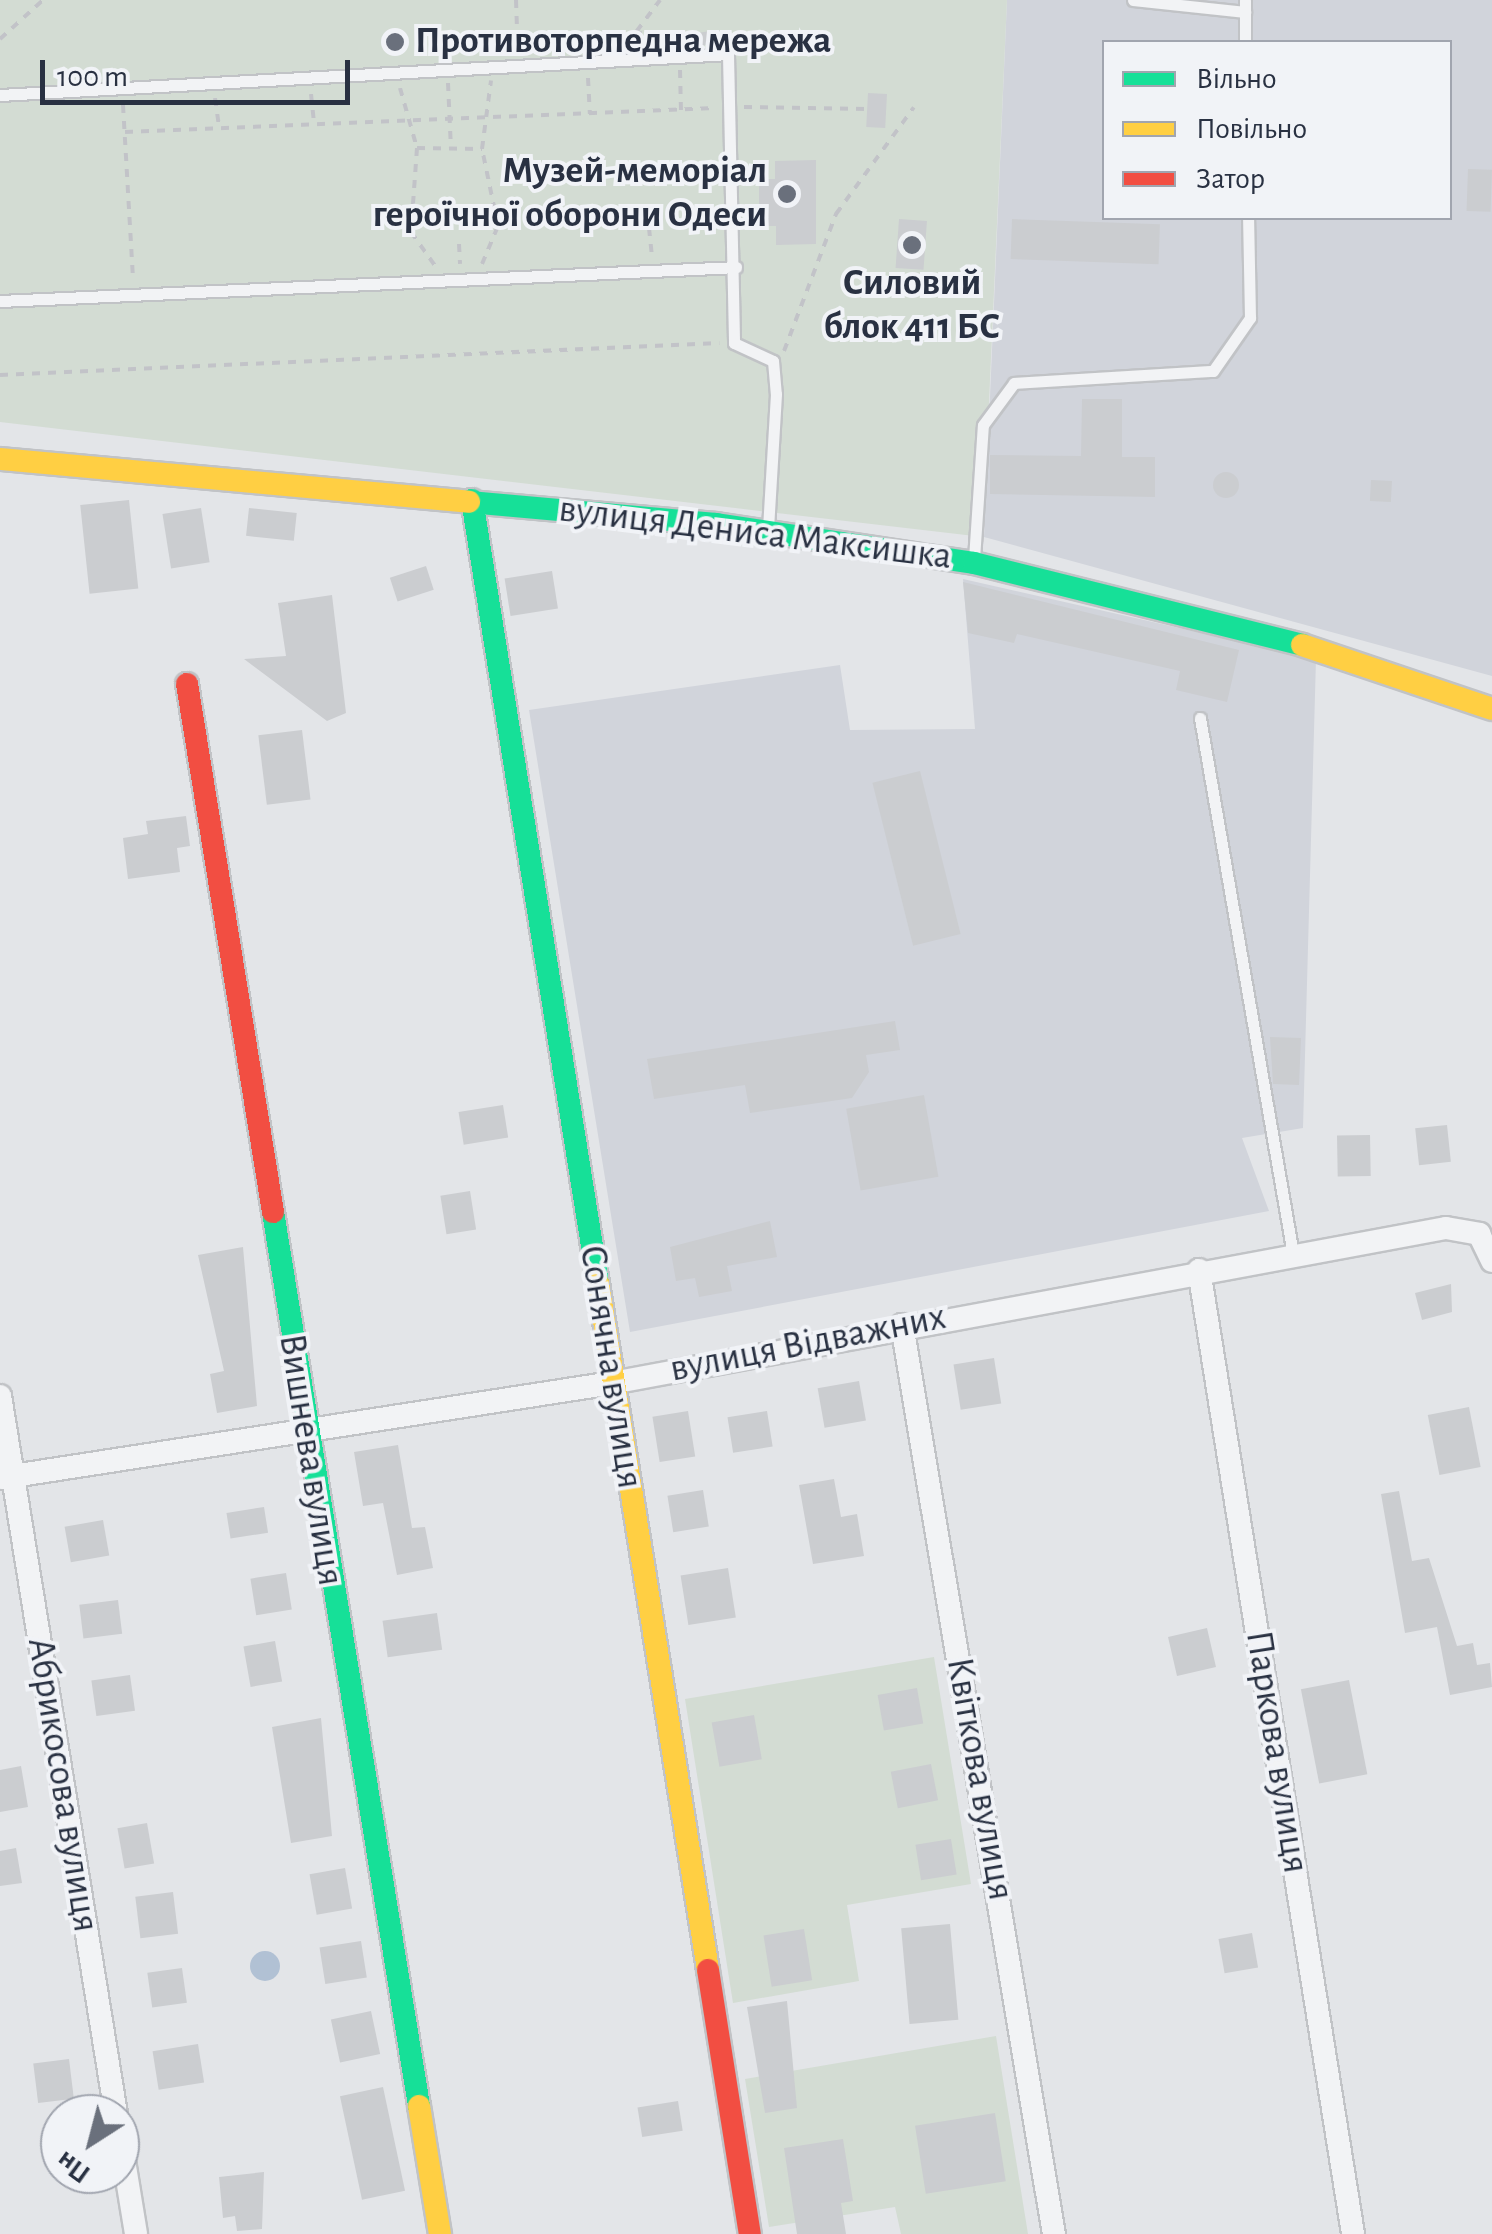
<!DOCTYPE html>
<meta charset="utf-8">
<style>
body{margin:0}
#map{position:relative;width:1492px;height:2234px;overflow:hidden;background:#e3e5e8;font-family:"Alegreya Sans",sans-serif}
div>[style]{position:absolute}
.built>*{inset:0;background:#d1d4db}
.green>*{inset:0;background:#d3dcd3}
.water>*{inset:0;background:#b1c1d4}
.round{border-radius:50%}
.building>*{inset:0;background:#cbcdd0;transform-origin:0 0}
.path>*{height:4px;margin-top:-2px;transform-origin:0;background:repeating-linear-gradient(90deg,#c2c3c8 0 8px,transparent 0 16px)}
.roads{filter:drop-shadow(2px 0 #c1c3c6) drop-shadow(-2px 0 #c1c3c6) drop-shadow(0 2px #c1c3c6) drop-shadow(0 -2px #c1c3c6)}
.lane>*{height:11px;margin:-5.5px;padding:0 5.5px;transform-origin:5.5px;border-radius:5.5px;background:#f2f3f5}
.street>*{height:22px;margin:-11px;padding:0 11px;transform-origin:11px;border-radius:11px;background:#f2f3f5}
.fast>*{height:22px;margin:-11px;padding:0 11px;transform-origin:11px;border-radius:11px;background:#16e098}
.slow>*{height:22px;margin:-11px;padding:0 11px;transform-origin:11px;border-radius:11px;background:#ffcf43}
.jam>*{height:22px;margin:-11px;padding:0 11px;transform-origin:11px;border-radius:11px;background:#f24e42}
.dots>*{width:28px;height:28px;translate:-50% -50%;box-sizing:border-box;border:5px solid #f1f3f7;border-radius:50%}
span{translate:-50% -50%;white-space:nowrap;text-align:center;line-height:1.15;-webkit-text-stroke:8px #f1f3f7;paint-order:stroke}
.poi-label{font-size:38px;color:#293142;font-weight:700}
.left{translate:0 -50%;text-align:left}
.right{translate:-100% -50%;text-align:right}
.street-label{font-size:38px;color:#293142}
.legend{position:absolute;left:1102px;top:40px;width:350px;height:180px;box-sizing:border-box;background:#f1f3f7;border:2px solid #a1a5af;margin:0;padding:12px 18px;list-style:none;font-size:30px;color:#293142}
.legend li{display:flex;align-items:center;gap:20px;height:50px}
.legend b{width:50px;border:2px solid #a1a5af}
.north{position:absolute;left:40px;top:2094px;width:100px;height:100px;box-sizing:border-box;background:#f1f3f7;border:2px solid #a1a5af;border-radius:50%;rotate:216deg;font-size:28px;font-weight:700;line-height:40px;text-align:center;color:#293142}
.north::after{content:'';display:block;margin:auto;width:35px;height:45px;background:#6a707c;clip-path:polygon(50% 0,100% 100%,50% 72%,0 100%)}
.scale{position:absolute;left:40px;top:60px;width:310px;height:45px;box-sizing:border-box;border:5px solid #293142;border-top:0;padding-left:12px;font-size:30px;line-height:35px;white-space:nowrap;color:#293142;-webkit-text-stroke:8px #f1f3f7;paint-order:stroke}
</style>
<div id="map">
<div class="built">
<i style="clip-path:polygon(evenodd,1007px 0,1492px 0,1492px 676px,984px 537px,1007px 0,1104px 42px,1450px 42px,1450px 218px,1104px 218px,1104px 42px)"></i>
<i style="clip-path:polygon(963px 579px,1316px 659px,1303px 1128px,1242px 1138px,1269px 1211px,630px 1332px,529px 710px,840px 665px,850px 730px,975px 729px)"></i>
</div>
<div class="green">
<i style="clip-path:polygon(0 0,1007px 0,983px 537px,0 422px)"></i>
<i style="clip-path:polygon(934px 1657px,971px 1884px,847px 1905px,859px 1981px,733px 2003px,685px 1699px)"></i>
<i style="clip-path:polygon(996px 2036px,1028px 2234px,901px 2234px,895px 2207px,769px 2227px,745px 2079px)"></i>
</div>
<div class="water">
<i class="round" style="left:250px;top:1951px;width:30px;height:30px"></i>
</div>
<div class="building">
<i style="clip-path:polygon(716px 30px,739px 36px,718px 45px,618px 46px)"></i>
<i style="left:868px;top:93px;width:19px;height:34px;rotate:3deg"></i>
<i style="clip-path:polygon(816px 160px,816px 244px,776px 245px,776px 226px,759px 226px,759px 179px,775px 179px,775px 161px)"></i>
<i style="left:1468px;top:169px;width:24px;height:42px;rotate:2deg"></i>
<i style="left:899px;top:219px;width:28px;height:49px;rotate:4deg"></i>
<i style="left:1012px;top:219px;width:148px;height:40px;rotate:2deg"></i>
<i style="clip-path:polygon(1082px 399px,1122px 399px,1122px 457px,1155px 457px,1155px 497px,990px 494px,990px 455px,1081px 456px)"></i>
<i class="round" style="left:1213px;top:472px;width:26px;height:26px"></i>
<i style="left:1371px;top:480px;width:21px;height:21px;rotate:3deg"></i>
<i style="left:129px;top:500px;width:89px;height:49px;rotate:84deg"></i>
<i style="left:201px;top:508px;width:55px;height:39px;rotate:81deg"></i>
<i style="left:249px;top:508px;width:48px;height:28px;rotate:6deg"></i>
<i style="left:426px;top:566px;width:25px;height:38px;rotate:72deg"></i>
<i style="left:552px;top:571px;width:38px;height:48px;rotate:81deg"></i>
<i style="clip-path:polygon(963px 582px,1239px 650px,1227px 702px,1176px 690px,1180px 671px,1017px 634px,1014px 643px,968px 633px)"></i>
<i style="clip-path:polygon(332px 595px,346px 713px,327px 721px,244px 659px,286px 656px,278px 603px)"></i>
<i style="left:302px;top:730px;width:70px;height:44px;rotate:83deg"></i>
<i style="left:920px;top:771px;width:168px;height:49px;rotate:76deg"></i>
<i style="clip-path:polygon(186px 816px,190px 846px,177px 848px,180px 872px,128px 879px,123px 838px,148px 834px,146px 821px)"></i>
<i style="clip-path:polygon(895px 1021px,900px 1050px,866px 1055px,869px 1072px,852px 1098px,750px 1113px,745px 1085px,654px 1099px,647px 1059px)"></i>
<i style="clip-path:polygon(1270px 1037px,1301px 1038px,1299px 1085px,1273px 1084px)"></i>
<i style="left:924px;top:1095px;width:83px;height:79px;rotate:80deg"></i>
<i style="left:503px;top:1105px;width:33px;height:45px;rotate:81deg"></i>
<i style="left:1447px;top:1125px;width:37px;height:32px;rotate:84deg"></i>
<i style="left:1370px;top:1135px;width:41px;height:33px;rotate:89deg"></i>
<i style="left:470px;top:1191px;width:39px;height:30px;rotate:81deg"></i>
<i style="clip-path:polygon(770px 1221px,777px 1257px,727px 1266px,732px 1291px,699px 1297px,695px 1278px,676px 1281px,670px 1247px)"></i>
<i style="clip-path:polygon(243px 1247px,257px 1406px,217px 1413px,210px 1374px,224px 1371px,198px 1255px)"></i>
<i style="clip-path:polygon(1451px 1284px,1452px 1312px,1422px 1320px,1415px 1293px)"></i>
<i style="left:994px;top:1358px;width:46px;height:41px;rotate:81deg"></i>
<i style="left:859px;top:1381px;width:40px;height:42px;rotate:80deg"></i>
<i style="left:1469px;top:1407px;width:61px;height:42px;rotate:79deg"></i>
<i style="left:688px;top:1411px;width:46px;height:36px;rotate:81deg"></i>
<i style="left:767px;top:1411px;width:36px;height:40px;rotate:81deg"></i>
<i style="clip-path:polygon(398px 1445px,412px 1528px,425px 1527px,433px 1568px,397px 1575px,383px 1503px,363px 1506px,354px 1452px)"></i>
<i style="clip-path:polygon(834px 1479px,841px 1517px,857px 1514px,864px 1556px,813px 1564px,799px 1485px)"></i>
<i style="left:703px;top:1490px;width:37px;height:36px;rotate:81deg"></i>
<i style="clip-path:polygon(1399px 1491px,1412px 1561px,1429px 1558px,1457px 1646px,1473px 1643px,1477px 1665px,1490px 1663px,1492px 1687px,1450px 1695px,1437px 1627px,1405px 1633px,1381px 1494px)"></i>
<i style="left:264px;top:1507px;width:26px;height:38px;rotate:81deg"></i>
<i style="left:103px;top:1520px;width:36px;height:39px;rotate:80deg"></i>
<i style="left:728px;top:1568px;width:50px;height:48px;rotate:81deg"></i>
<i style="left:286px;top:1573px;width:37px;height:36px;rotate:81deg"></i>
<i style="left:118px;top:1600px;width:34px;height:39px;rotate:83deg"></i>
<i style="left:437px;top:1613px;width:37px;height:55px;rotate:82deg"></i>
<i style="left:1207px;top:1628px;width:40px;height:40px;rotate:77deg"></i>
<i style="left:275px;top:1641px;width:41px;height:32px;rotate:80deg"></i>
<i style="left:130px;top:1675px;width:36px;height:39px;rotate:82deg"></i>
<i style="left:1349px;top:1680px;width:96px;height:49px;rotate:79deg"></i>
<i style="left:917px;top:1688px;width:36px;height:40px;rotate:80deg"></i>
<i style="left:754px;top:1715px;width:45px;height:43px;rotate:80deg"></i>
<i style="clip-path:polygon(321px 1718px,332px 1836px,291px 1843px,272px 1727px)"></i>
<i style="left:931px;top:1764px;width:37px;height:41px;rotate:79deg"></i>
<i style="clip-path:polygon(21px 1766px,28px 1807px,0 1812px,0 1770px)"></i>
<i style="left:147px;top:1823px;width:41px;height:30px;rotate:80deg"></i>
<i style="left:951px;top:1839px;width:36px;height:36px;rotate:81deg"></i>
<i style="clip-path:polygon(16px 1848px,22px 1883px,0 1886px,0 1851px)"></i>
<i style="left:345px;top:1868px;width:41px;height:36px;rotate:80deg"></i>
<i style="left:173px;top:1892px;width:42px;height:38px;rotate:83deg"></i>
<i style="left:950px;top:1924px;width:96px;height:49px;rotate:85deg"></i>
<i style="left:804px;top:1929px;width:52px;height:41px;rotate:81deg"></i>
<i style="left:1252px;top:1933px;width:35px;height:34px;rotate:80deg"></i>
<i style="left:361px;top:1941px;width:37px;height:42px;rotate:81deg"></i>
<i style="left:182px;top:1968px;width:35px;height:35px;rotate:82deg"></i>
<i style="clip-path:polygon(787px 2001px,797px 2108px,765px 2113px,747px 2007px)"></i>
<i style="left:371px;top:2011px;width:44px;height:41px;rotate:78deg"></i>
<i style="left:198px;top:2044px;width:39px;height:46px;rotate:81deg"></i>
<i style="left:69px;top:2059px;width:40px;height:36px;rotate:83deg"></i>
<i style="left:383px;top:2087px;width:106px;height:44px;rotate:78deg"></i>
<i style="left:678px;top:2101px;width:30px;height:41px;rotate:81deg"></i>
<i style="left:995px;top:2113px;width:69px;height:81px;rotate:81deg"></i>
<i style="clip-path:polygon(843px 2139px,853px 2201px,841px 2203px,846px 2234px,797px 2234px,784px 2148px)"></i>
<i style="clip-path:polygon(264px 2172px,262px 2229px,237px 2231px,235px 2216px,223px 2218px,219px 2177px)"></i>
</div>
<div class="path">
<i style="left:516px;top:0;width:31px;rotate:88deg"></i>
<i style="left:634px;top:33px;width:33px;rotate:2deg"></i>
<i style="left:0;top:39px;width:58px;rotate:-42.2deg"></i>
<i style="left:627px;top:44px;width:55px;rotate:-53.1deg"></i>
<i style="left:680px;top:70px;width:40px;rotate:88.6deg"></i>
<i style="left:588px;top:78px;width:36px;rotate:87deg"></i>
<i style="left:448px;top:83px;width:65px;rotate:87.4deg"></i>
<i style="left:400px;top:88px;width:62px;rotate:74.2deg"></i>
<i style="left:417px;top:148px;width:84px;rotate:94.1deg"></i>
<i style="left:411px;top:232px;width:43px;rotate:54.5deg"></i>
<i style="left:311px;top:94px;width:30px;rotate:84deg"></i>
<i style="left:215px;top:98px;width:30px;rotate:82deg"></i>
<i style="left:123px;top:105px;width:175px;rotate:86.7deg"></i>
<i style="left:744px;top:107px;width:124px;rotate:0.9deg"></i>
<i style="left:125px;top:132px;width:590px;rotate:-2.33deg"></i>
<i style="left:417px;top:148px;width:65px;rotate:0.9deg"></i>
<i style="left:649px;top:228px;width:28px;rotate:84deg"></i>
<i style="left:459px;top:244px;width:20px;rotate:87deg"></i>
<i style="left:482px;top:264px;width:41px;rotate:-67.2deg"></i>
<i style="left:498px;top:226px;width:79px;rotate:-101.7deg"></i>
<i style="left:482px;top:149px;width:69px;rotate:-82.5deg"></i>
<i style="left:784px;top:351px;width:147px;rotate:-69.2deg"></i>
<i style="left:836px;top:214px;width:132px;rotate:-53.9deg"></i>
<i style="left:0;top:375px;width:720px;rotate:-2.55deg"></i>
</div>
<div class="roads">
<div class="lane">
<i style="left:1133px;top:0;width:113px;rotate:6.1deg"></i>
<i style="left:1245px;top:0;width:42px;rotate:90deg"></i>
<i style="left:0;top:95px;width:729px;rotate:-3.22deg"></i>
<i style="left:728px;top:54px;width:289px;rotate:88.8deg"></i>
<i style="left:734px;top:343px;width:43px;rotate:24.8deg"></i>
<i style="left:773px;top:361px;width:33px;rotate:85deg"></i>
<i style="left:776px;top:394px;width:136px;rotate:93.4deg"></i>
<i style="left:0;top:301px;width:737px;rotate:-2.64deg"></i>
<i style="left:974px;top:559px;width:134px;rotate:-86.2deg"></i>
<i style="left:983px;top:425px;width:52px;rotate:-53.6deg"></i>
<i style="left:1014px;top:383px;width:199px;rotate:-3.5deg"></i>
<i style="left:1213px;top:371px;width:65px;rotate:-55.1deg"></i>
<i style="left:1250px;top:318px;width:100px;rotate:-91.1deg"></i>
<i style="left:1200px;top:718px;width:544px;rotate:80.16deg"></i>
</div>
<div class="street">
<i style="left:1199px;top:1270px;width:976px;rotate:80.92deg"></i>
<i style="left:902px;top:1325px;width:922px;rotate:80.51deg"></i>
<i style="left:0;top:1396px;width:727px;rotate:80.82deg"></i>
<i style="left:0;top:1478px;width:619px;rotate:-8.82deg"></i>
<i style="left:612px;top:1383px;width:848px;rotate:-10.53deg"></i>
<i style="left:1446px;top:1228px;width:34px;rotate:10deg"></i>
<i style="left:1479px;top:1234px;width:30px;rotate:64deg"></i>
<i style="left:120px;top:2136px;width:99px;rotate:80.7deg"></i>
</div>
<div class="fast">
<i style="left:472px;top:500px;width:793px;rotate:80.86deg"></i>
<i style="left:469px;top:502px;width:248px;rotate:5.1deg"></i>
<i style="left:716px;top:524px;width:261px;rotate:8.6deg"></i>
<i style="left:974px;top:563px;width:338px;rotate:14deg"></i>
<i style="left:273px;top:1212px;width:906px;rotate:80.72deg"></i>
</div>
<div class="slow">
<i style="left:0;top:459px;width:471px;rotate:5.2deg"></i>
<i style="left:1302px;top:645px;width:200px;rotate:18.6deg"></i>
<i style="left:598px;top:1283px;width:696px;rotate:80.9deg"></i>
<i style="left:419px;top:2106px;width:130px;rotate:80.7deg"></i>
</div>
<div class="jam">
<i style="left:187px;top:684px;width:535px;rotate:80.75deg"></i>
<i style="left:708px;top:1970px;width:267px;rotate:81deg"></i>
</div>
</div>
<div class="dots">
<i style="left:395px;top:42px;background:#6a707c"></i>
<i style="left:787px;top:194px;background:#6a707c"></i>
<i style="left:912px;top:245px;background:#6a707c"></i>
</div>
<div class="poi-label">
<span class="left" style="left:415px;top:42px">Противоторпедна мережа</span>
<span class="right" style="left:767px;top:194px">Музей-меморіал<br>героїчної оборони Одеси</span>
<span style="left:912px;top:306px">Силовий<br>блок 411 БС</span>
</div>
<div class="street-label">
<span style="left:755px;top:534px;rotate:7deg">вулиця Дениса Максишка</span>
<span style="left:808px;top:1344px;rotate:-11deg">вулиця Відважних</span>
<span style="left:610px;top:1367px;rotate:81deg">Сонячна вулиця</span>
<span style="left:310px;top:1460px;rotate:81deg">Вишнева вулиця</span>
<span style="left:1276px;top:1752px;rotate:81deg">Паркова вулиця</span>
<span style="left:979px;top:1779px;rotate:80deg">Квіткова вулиця</span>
<span style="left:62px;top:1785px;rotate:81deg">Абрикосова вулиця</span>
</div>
<ul class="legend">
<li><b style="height:12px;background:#16e098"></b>Вільно</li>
<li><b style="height:12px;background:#ffcf43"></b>Повільно</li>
<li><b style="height:12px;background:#f24e42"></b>Затор</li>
</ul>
<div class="north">Пн</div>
<div class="scale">100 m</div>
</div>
